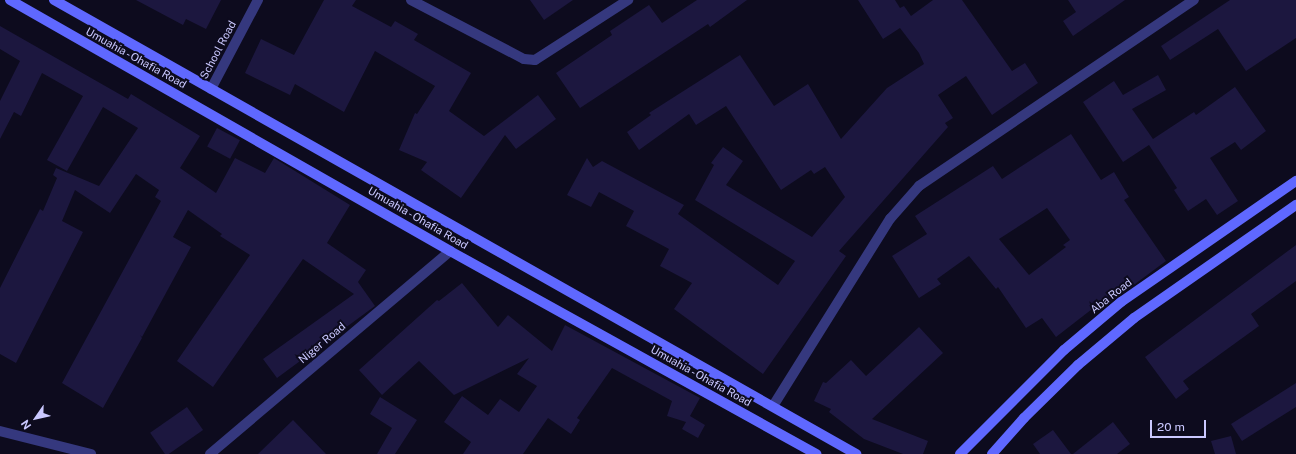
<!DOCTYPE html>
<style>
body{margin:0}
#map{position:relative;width:1296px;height:454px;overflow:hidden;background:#0d0b1e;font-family:"Public Sans",sans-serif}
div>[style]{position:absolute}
.building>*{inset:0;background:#1c173f;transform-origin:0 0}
.street>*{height:10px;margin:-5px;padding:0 5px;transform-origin:5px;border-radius:5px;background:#35387e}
.secondary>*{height:10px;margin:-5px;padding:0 5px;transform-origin:5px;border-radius:5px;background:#5f68ff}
span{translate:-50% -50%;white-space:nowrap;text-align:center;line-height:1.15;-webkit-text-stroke:4px #0d0b1e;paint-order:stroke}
.street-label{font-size:11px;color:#cac8ff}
.north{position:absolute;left:16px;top:398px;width:40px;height:40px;-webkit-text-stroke:3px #0d0b1e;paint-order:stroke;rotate:236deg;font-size:11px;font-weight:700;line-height:16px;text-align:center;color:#cac8ff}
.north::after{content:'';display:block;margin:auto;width:14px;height:18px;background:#cac8ff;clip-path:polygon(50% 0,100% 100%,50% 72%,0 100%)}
.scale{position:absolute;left:1150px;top:420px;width:56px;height:18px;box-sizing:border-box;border:2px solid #cac8ff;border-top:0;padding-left:5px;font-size:12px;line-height:14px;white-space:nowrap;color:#cac8ff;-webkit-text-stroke:3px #0d0b1e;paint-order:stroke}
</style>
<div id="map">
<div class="building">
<i style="clip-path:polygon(136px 0,221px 0,206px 29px,186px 19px,183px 25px)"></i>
<i style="clip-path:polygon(324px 0,356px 0,352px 6px,391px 27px,395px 21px,418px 34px,414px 40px,471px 73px,449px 111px,484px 136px,538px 95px,556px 119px,516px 149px,505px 135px,461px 198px,421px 170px,427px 162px,399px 150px,415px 113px,417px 114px,435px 86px,375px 51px,344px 112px,295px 84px,290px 95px,245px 73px,261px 39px,294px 55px)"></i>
<i style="clip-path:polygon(530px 0,573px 0,544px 20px)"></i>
<i style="clip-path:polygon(697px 0,747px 0,710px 27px,708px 24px,580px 108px,556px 73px,612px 35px,610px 31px,649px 5px,662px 23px)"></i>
<i style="clip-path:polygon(858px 0,895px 0,900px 8px,904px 6px,911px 16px,933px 0,962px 0,1012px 71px,1025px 63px,1038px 83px,992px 115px,966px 76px,938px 95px,953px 118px,945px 123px,948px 127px,839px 251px,846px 256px,763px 374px,674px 309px,692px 283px,660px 266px,669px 249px,626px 226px,634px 211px,599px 192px,591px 207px,567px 195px,587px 158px,593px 167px,602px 161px,684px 205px,678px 214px,778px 285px,795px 261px,695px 200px,714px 165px,711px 163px,723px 147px,743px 161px,726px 185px,812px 237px,845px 197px,825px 167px,814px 174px,811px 170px,781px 190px,726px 106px,696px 125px,689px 114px,639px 150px,627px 132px,651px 115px,649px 113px,740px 55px,774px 106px,808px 84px,841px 139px,887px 88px,924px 64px,919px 53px,900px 28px,883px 39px)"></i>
<i style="clip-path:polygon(1068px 0,1125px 0,1073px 36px,1063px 21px,1076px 12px)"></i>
<i style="clip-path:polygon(1230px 0,1296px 0,1296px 38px,1246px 71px,1218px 29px,1170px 60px,1161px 46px)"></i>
<i style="clip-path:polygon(0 26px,128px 99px,131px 94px,200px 136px,180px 168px,216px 193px,235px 158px,265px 173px,274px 158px,350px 205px,327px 243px,366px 270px,358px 282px,375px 306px,277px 378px,263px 359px,354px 294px,303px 259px,213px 387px,177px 361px,250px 255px,220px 236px,222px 234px,188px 210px,173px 237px,191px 247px,142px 337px,140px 335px,142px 338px,103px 408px,62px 383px,161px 201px,155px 197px,159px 190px,136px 174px,110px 213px,75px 190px,62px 221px,83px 232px,16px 363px,0 354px,0 288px,40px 209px,43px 211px,57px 178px,53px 175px,56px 168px,99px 186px,138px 128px,103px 107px,67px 171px,47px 160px,83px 96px,42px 73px,21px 116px,14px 112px,0 139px,0 101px,20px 61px,0 49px)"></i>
<i style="clip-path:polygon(1158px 75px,1166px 90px,1132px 109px,1153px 139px,1194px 112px,1196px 115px,1235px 87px,1266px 131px,1241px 150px,1235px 142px,1210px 158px,1238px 201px,1217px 215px,1206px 199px,1188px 211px,1174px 190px,1177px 188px,1149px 145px,1123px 162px,1083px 102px,1114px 81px,1123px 95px)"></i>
<i style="left:217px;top:128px;width:26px;height:21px;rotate:28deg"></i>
<i style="clip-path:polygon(evenodd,1071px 134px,1101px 180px,1114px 172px,1129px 197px,1124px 200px,1166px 261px,1108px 304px,1105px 299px,1056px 337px,1042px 318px,1026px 328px,998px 287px,996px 289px,969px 256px,937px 279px,941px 284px,919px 298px,892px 256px,927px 234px,915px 216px,993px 166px,1002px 179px,1071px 134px,1047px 208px,1070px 240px,1063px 245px,1066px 247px,1029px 275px,999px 239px,1047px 208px)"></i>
<i style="clip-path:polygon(1296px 245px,1296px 281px,1251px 314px,1259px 326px,1183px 381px,1189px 389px,1176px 399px,1145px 357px)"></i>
<i style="clip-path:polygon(462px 283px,498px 327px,508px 315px,552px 351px,565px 325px,700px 398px,690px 416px,705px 425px,698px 438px,682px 429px,686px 422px,667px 416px,672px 401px,612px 368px,577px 418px,580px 420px,571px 434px,548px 418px,523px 454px,463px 454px,471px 442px,444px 422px,462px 396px,488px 415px,500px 399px,519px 412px,537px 386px,517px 374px,529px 358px,454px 395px,419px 361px,382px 395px,359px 370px,437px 300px,439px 301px)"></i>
<i style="clip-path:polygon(919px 327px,943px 353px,872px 419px,928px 441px,923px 454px,903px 454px,864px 439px,829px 412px,831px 409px,814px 401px,823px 382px,826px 383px,851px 360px,866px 376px)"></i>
<i style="clip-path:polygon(1296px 383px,1296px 407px,1242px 441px,1231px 424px)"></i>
<i style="clip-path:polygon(380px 397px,417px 420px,395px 454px,377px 454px,392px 428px,370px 414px)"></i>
<i style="left:187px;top:407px;width:28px;height:45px;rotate:55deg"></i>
<i style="clip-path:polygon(293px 420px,326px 454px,258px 454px)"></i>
<i style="clip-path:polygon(1113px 422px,1130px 444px,1117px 454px,1073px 454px)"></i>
<i style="clip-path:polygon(1053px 430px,1071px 454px,1040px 454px,1033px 444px)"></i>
<i style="clip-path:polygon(1231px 436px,1236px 454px,1215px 454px,1211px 441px)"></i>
</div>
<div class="street">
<i style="left:411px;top:0;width:127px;rotate:27.6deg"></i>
<i style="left:524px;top:59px;width:11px;rotate:5deg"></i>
<i style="left:535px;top:60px;width:111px;rotate:-32.8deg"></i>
<i style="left:211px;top:89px;width:101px;rotate:-62.2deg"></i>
<i style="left:773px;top:406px;width:221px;rotate:-58deg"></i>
<i style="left:890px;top:219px;width:44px;rotate:-48.7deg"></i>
<i style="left:919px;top:186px;width:332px;rotate:-34.1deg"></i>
<i style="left:0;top:431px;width:94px;rotate:14.2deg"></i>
<i style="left:210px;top:454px;width:314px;rotate:-40.2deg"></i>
</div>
<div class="secondary">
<i style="left:10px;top:0;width:507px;rotate:29.7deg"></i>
<i style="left:450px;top:251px;width:419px;rotate:29deg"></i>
<i style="left:54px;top:0;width:922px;rotate:29.51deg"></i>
<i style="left:960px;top:454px;width:147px;rotate:-45deg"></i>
<i style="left:1064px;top:350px;width:75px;rotate:-40.1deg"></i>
<i style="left:1121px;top:302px;width:213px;rotate:-34.7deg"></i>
<i style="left:992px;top:454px;width:48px;rotate:-48.4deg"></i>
<i style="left:1024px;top:418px;width:76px;rotate:-44.5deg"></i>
<i style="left:1078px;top:365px;width:73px;rotate:-40deg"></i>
<i style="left:1134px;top:318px;width:198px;rotate:-34.9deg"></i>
</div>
<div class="street-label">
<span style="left:218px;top:50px;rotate:-62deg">School Road</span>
<span style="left:136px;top:58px;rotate:29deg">Umuahia - Ohafia Road</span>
<span style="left:418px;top:218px;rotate:30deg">Umuahia - Ohafia Road</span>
<span style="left:1111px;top:296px;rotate:-38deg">Aba Road</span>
<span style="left:322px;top:343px;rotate:-40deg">Niger Road</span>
<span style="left:701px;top:376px;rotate:29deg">Umuahia - Ohafia Road</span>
</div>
<div class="north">N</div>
<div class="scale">20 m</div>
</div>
